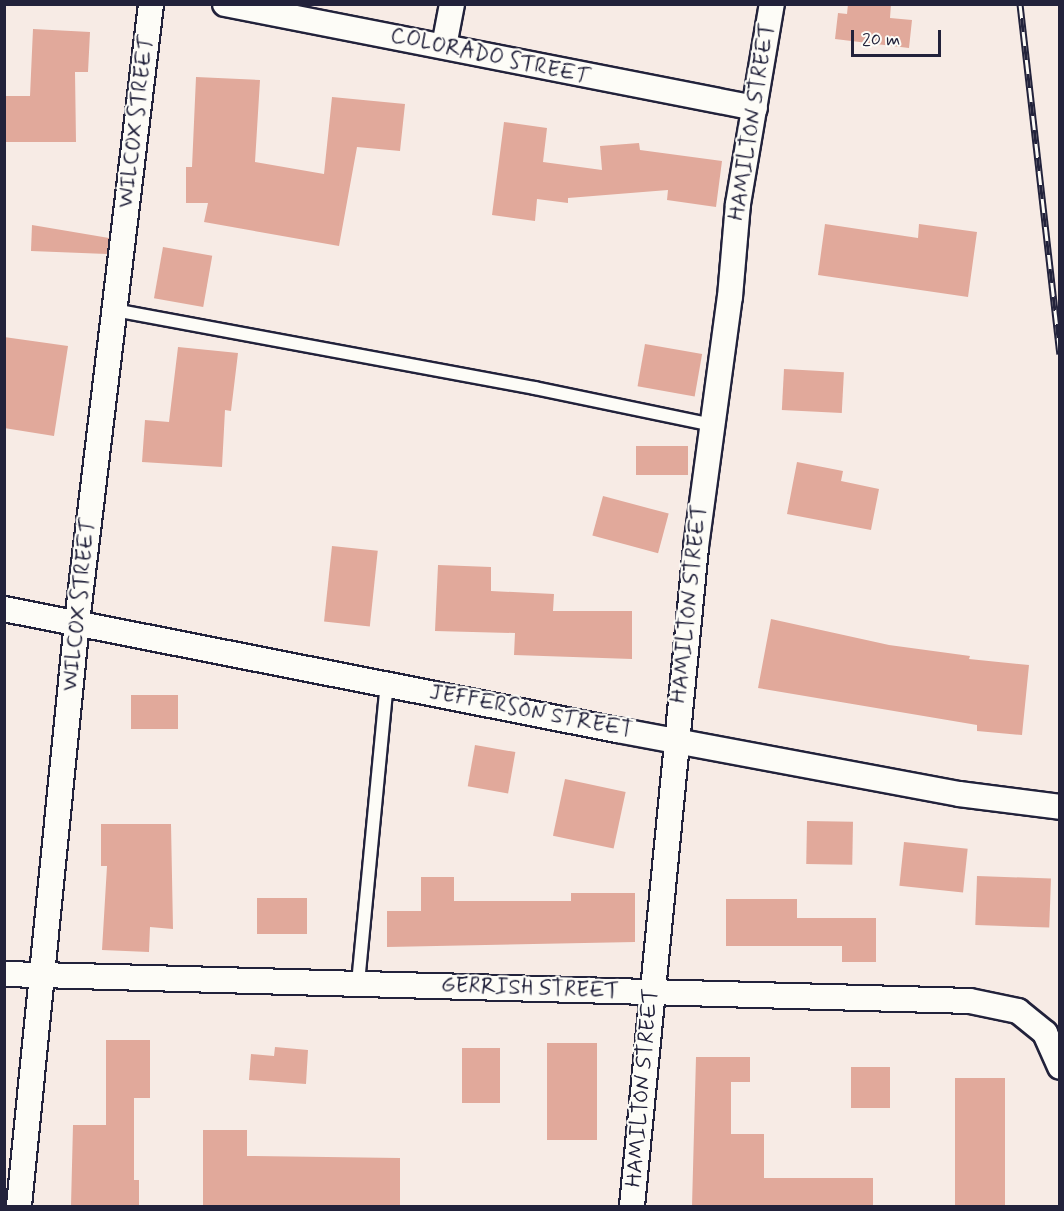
<!DOCTYPE html>
<style>
body{margin:0}
#map{position:relative;width:1064px;height:1211px;overflow:hidden;background:#f7ebe5;font-family:Mynerve,sans-serif}
div>[style]{position:absolute}
.building>*{inset:0;background:#e1a99b;transform-origin:0 0}
.roads{filter:drop-shadow(2px 0 #22223b) drop-shadow(-2px 0 #22223b) drop-shadow(0 2px #22223b) drop-shadow(0 -2px #22223b)}
.service>*{height:12px;margin:-6px;padding:0 6px;transform-origin:6px;border-radius:6px;background:#fdfcf7}
.minor>*{height:24px;margin:-12px;padding:0 12px;transform-origin:12px;border-radius:12px;background:#fdfcf7}
.rail>*{height:7px;margin-top:-3.5px;transform-origin:0;background:repeating-linear-gradient(90deg,#fdfcf7 0 14px,#22223b 0 28px);box-sizing:border-box;border-block:2px solid #22223b}
span{translate:-50% -50%;white-space:nowrap;text-align:center;line-height:1.15;-webkit-text-stroke:4.5px #fdfcf7;paint-order:stroke}
.street-label{font-size:22px;color:#22223b}
.frame{position:absolute;inset:0;border:6px solid #22223b;pointer-events:none}
.scale{position:absolute;left:851px;top:30px;width:90px;height:27px;box-sizing:border-box;border:3px solid #22223b;border-top:0;padding-left:8px;font-size:18px;line-height:21px;white-space:nowrap;color:#22223b;-webkit-text-stroke:4px #fdfcf7;paint-order:stroke}
</style>
<div id="map">
<div class="building">
<i style="clip-path:polygon(848px 4px,891px 4px,890px 18px,912px 20px,909px 48px,835px 39px,838px 13px,847px 14px)"></i>
<i style="clip-path:polygon(33px 29px,90px 32px,88px 72px,75px 72px,76px 142px,6px 142px,5px 96px,30px 96px)"></i>
<i style="clip-path:polygon(196px 77px,260px 80px,255px 162px,324px 174px,332px 97px,405px 104px,400px 151px,357px 147px,339px 246px,204px 222px,208px 203px,186px 203px,186px 167px,192px 167px)"></i>
<i style="clip-path:polygon(504px 122px,547px 128px,543px 162px,602px 170px,600px 146px,639px 143px,640px 150px,722px 161px,716px 207px,667px 200px,668px 190px,568px 198px,568px 203px,537px 199px,535px 221px,492px 215px)"></i>
<i style="clip-path:polygon(825px 224px,918px 238px,919px 224px,977px 232px,968px 297px,818px 275px)"></i>
<i style="clip-path:polygon(32px 225px,109px 238px,107px 254px,31px 251px)"></i>
<i style="left:163px;top:247px;width:50px;height:52px;rotate:10deg"></i>
<i style="clip-path:polygon(4px 337px,68px 346px,54px 436px,4px 428px)"></i>
<i style="left:645px;top:344px;width:58px;height:43px;rotate:10deg"></i>
<i style="clip-path:polygon(178px 347px,238px 353px,231px 411px,225px 410px,222px 467px,142px 462px,145px 420px,169px 422px)"></i>
<i style="left:784px;top:369px;width:60px;height:41px;rotate:3deg"></i>
<i style="left:636px;top:446px;width:52px;height:29px"></i>
<i style="clip-path:polygon(797px 462px,843px 471px,841px 481px,879px 489px,871px 530px,787px 514px)"></i>
<i style="left:603px;top:496px;width:68px;height:41px;rotate:15deg"></i>
<i style="left:332px;top:546px;width:46px;height:76px;rotate:6deg"></i>
<i style="clip-path:polygon(438px 565px,491px 567px,491px 591px,554px 594px,553px 611px,632px 611px,632px 659px,514px 655px,515px 633px,435px 631px)"></i>
<i style="clip-path:polygon(771px 619px,889px 645px,970px 656px,969px 659px,1029px 665px,1022px 735px,977px 731px,977px 725px,758px 688px)"></i>
<i style="left:131px;top:695px;width:47px;height:34px"></i>
<i style="left:475px;top:745px;width:41px;height:42px;rotate:10deg"></i>
<i style="left:565px;top:779px;width:62px;height:58px;rotate:12deg"></i>
<i style="left:807px;top:821px;width:46px;height:43px;rotate:1deg"></i>
<i style="clip-path:polygon(101px 824px,171px 824px,173px 929px,150px 927px,149px 952px,102px 950px,107px 866px,101px 866px)"></i>
<i style="left:904px;top:842px;width:64px;height:44px;rotate:6deg"></i>
<i style="left:977px;top:876px;width:74px;height:49px;rotate:2deg"></i>
<i style="clip-path:polygon(421px 877px,454px 877px,454px 901px,571px 901px,571px 893px,635px 893px,635px 942px,387px 947px,387px 911px,421px 911px)"></i>
<i style="left:257px;top:898px;width:50px;height:36px"></i>
<i style="clip-path:polygon(726px 899px,797px 899px,797px 918px,876px 918px,876px 962px,842px 962px,842px 946px,726px 946px)"></i>
<i style="clip-path:polygon(106px 1040px,150px 1040px,150px 1098px,134px 1098px,134px 1180px,139px 1180px,139px 1206px,71px 1206px,73px 1125px,106px 1125px)"></i>
<i style="left:547px;top:1043px;width:50px;height:97px"></i>
<i style="clip-path:polygon(275px 1047px,308px 1050px,306px 1084px,249px 1080px,251px 1054px,274px 1056px)"></i>
<i style="left:462px;top:1048px;width:38px;height:55px"></i>
<i style="clip-path:polygon(696px 1057px,750px 1057px,750px 1082px,731px 1082px,731px 1134px,764px 1134px,764px 1178px,873px 1178px,873px 1206px,692px 1206px)"></i>
<i style="left:851px;top:1067px;width:39px;height:41px"></i>
<i style="left:955px;top:1078px;width:50px;height:128px"></i>
<i style="clip-path:polygon(203px 1130px,247px 1130px,247px 1156px,400px 1158px,400px 1206px,203px 1205px)"></i>
</div>
<div class="roads">
<div class="service">
<i style="left:114px;top:310px;width:428px;rotate:10.5deg"></i>
<i style="left:535px;top:388px;width:181px;rotate:11.8deg"></i>
<i style="left:358px;top:983px;width:300px;rotate:-84.5deg"></i>
</div>
<div class="minor">
<i style="left:225px;top:4px;width:540px;rotate:11.1deg"></i>
<i style="left:444px;top:46px;width:43px;rotate:-79.2deg"></i>
<i style="left:4px;top:609px;width:625px;rotate:11.17deg"></i>
<i style="left:617px;top:730px;width:348px;rotate:10.6deg"></i>
<i style="left:959px;top:794px;width:102px;rotate:7.3deg"></i>
<i style="left:4px;top:974px;width:966px;rotate:1.6deg"></i>
<i style="left:970px;top:1001px;width:49px;rotate:11.8deg"></i>
<i style="left:1018px;top:1011px;width:35px;rotate:39deg"></i>
<i style="left:1045px;top:1033px;width:37px;rotate:66deg"></i>
<i style="left:19px;top:1206px;width:587px;rotate:-84.33deg"></i>
<i style="left:77px;top:622px;width:622px;rotate:-83.17deg"></i>
<i style="left:632px;top:1206px;width:662px;rotate:-84.45deg"></i>
<i style="left:696px;top:547px;width:252px;rotate:-82.3deg"></i>
<i style="left:730px;top:297px;width:93px;rotate:-85.1deg"></i>
<i style="left:738px;top:204px;width:203px;rotate:-80.4deg"></i>
</div>
</div>
<div class="rail">
<i style="left:1020px;top:4px;width:352px;rotate:83.5deg"></i>
</div>
<div class="street-label">
<span style="left:490px;top:57px;rotate:12deg">COLORADO STREET</span>
<span style="left:137px;top:122px;rotate:-83deg">WILCOX STREET</span>
<span style="left:753px;top:122px;rotate:-81deg">HAMILTON STREET</span>
<span style="left:690px;top:604px;rotate:-84deg">HAMILTON STREET</span>
<span style="left:80px;top:605px;rotate:-84deg">WILCOX STREET</span>
<span style="left:531px;top:712px;rotate:11deg">JEFFERSON STREET</span>
<span style="left:530px;top:989px;rotate:2deg">GERRISH STREET</span>
<span style="left:643px;top:1088px;rotate:-85deg">HAMILTON STREET</span>
</div>
<div class="frame"></div>
<div class="scale">20 m</div>
</div>
